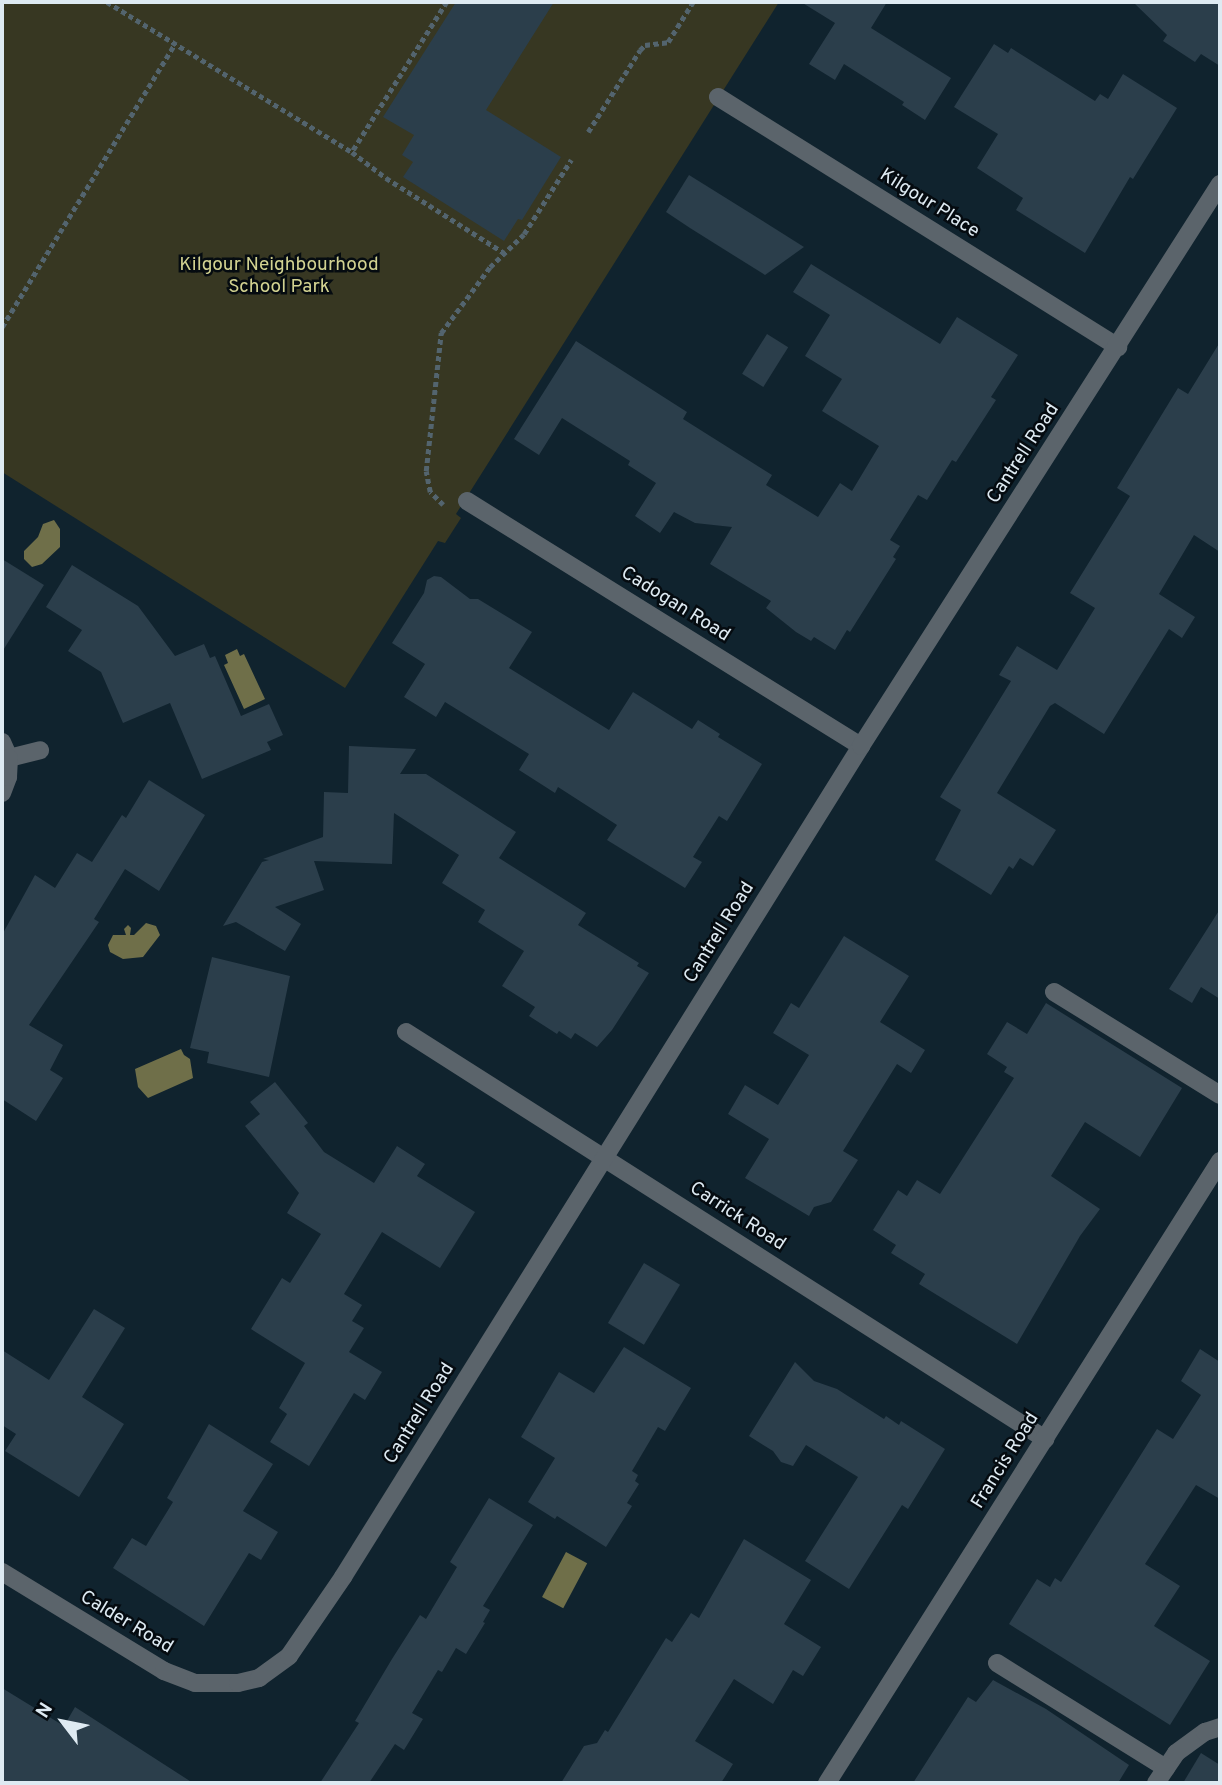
<!DOCTYPE html>
<style>
body{margin:0}
#map{position:relative;width:1222px;height:1785px;overflow:hidden;background:#10232e;font-family:Overpass,sans-serif}
div>[style]{position:absolute}
.green>*{inset:0;background:#373722}
.water>*{inset:0;background:#6f6f49;transform-origin:0 0}
.building>*{inset:0;background:#2b3e4b;transform-origin:0 0}
.path>*{height:4.5px;margin-top:-2.25px;transform-origin:0;background:repeating-linear-gradient(90deg,#53646e 0 5px,transparent 0 8.5px)}
.minor>*{height:18px;margin:-9px;padding:0 9px;transform-origin:9px;border-radius:9px;background:#5b646b}
span{translate:-50% -50%;white-space:nowrap;text-align:center;line-height:1.15;-webkit-text-stroke:5px #050b10;paint-order:stroke}
.street-label{font-size:19px;color:#deeaf2}
.park-label{font-size:19px;color:#d2d291}
.frame{position:absolute;inset:0;border:4px solid #deeaf2;pointer-events:none}
.north{position:absolute;left:28px;top:1687px;width:70px;height:70px;-webkit-text-stroke:5px #050b10;paint-order:stroke;rotate:302deg;font-size:19px;font-weight:700;line-height:28px;text-align:center;color:#deeaf2}
.north::after{content:'';display:block;margin:auto;width:24px;height:32px;background:#deeaf2;clip-path:polygon(50% 0,100% 100%,50% 72%,0 100%)}
</style>
<div id="map">
<div class="green">
<i style="clip-path:polygon(2px 2px,779px 2px,456px 514px,461px 518px,445px 543px,438px 541px,345px 688px,2px 472px)"></i>
</div>
<div class="water">
<i style="clip-path:polygon(54px 520px,60px 529px,60px 547px,42px 564px,32px 567px,24px 559px,24px 551px,38px 537px,43px 524px)"></i>
<i style="clip-path:polygon(237px 649px,240px 656px,244px 654px,265px 699px,244px 709px,224px 665px,228px 663px,225px 655px)"></i>
<i style="clip-path:polygon(146px 923px,156px 926px,160px 935px,143px 957px,123px 959px,110px 952px,108px 945px,113px 935px,126px 935px,124px 929px,128px 925px,131px 928px,130px 935px,134px 935px)"></i>
<i style="clip-path:polygon(181px 1049px,184px 1055px,190px 1059px,193px 1078px,148px 1098px,138px 1087px,135px 1069px)"></i>
<i style="left:566px;top:1552px;width:24px;height:51px;rotate:28deg"></i>
</div>
<div class="building">
<i style="clip-path:polygon(456px 2px,554px 2px,486px 110px,561px 157px,522px 220px,518px 219px,504px 241px,403px 177px,413px 162px,402px 155px,414px 135px,383px 117px)"></i>
<i style="clip-path:polygon(801px 2px,887px 2px,871px 28px,951px 78px,925px 120px,902px 105px,904px 102px,844px 64px,835px 80px,809px 64px,835px 23px)"></i>
<i style="clip-path:polygon(1133px 2px,1220px 2px,1220px 66px,1201px 54px,1195px 62px,1163px 41px,1167px 35px)"></i>
<i style="clip-path:polygon(994px 44px,1008px 53px,1011px 48px,1095px 101px,1100px 94px,1108px 99px,1123px 74px,1177px 108px,1133px 179px,1130px 177px,1085px 253px,1016px 210px,1023px 198px,977px 168px,998px 134px,954px 107px)"></i>
<i style="clip-path:polygon(689px 175px,750px 213px,804px 247px,765px 275px,690px 228px,666px 212px)"></i>
<i style="clip-path:polygon(811px 264px,940px 344px,957px 317px,1018px 355px,991px 397px,996px 400px,956px 462px,952px 460px,927px 500px,918px 495px,890px 540px,900px 546px,893px 557px,896px 559px,850px 632px,847px 630px,835px 650px,814px 637px,811px 641px,796px 632px,766px 608px,771px 601px,710px 564px,732px 527px,695px 523px,674px 512px,660px 533px,635px 516px,656px 483px,628px 465px,630px 461px,562px 418px,539px 455px,514px 439px,576px 341px,687px 412px,683px 419px,772px 475px,766px 485px,818px 517px,840px 483px,852px 491px,879px 446px,822px 411px,842px 379px,805px 356px,830px 315px,793px 292px)"></i>
<i style="left:767px;top:334px;width:25px;height:47px;rotate:32deg"></i>
<i style="clip-path:polygon(1220px 342px,1220px 552px,1194px 535px,1159px 594px,1195px 617px,1182px 638px,1169px 629px,1104px 734px,1055px 703px,1050px 706px,997px 793px,1056px 830px,1033px 866px,1020px 858px,1013px 869px,1009px 866px,991px 895px,935px 860px,961px 810px,940px 797px,1011px 681px,999px 675px,1017px 646px,1057px 670px,1095px 608px,1070px 593px,1130px 496px,1117px 488px,1178px 388px,1188px 394px)"></i>
<i style="clip-path:polygon(2px 559px,44px 585px,2px 652px)"></i>
<i style="clip-path:polygon(72px 565px,138px 606px,175px 656px,204px 644px,210px 658px,215px 656px,241px 716px,269px 704px,283px 735px,267px 742px,271px 750px,202px 779px,170px 703px,123px 723px,101px 672px,68px 651px,82px 630px,46px 607px)"></i>
<i style="clip-path:polygon(434px 576px,441px 577px,470px 599px,478px 599px,532px 632px,509px 668px,609px 730px,633px 692px,692px 729px,698px 720px,720px 734px,718px 737px,762px 764px,727px 821px,719px 816px,693px 857px,702px 862px,685px 888px,607px 840px,617px 825px,558px 787px,555px 793px,519px 770px,529px 754px,445px 702px,436px 717px,404px 697px,425px 664px,392px 643px,424px 593px,427px 580px)"></i>
<i style="clip-path:polygon(349px 746px,416px 749px,400px 774px,426px 774px,516px 832px,499px 858px,586px 913px,578px 925px,639px 963px,637px 966px,649px 973px,612px 1030px,597px 1047px,575px 1033px,571px 1039px,559px 1031px,557px 1034px,529px 1016px,535px 1007px,502px 986px,524px 951px,478px 922px,485px 910px,442px 883px,459px 855px,394px 813px,392px 864px,314px 861px,324px 890px,275px 907px,301px 924px,285px 951px,236px 922px,223px 926px,262px 862px,269px 860px,263px 859px,323px 837px,324px 792px,348px 793px)"></i>
<i style="clip-path:polygon(149px 780px,205px 815px,159px 891px,125px 869px,94px 919px,99px 922px,29px 1025px,63px 1045px,50px 1070px,63px 1078px,36px 1121px,2px 1099px,2px 935px,35px 875px,55px 888px,77px 853px,92px 862px,122px 815px,126px 818px)"></i>
<i style="clip-path:polygon(1220px 909px,1220px 999px,1201px 987px,1192px 1003px,1169px 989px)"></i>
<i style="clip-path:polygon(844px 936px,909px 976px,880px 1022px,925px 1050px,911px 1073px,897px 1064px,843px 1151px,858px 1160px,831px 1202px,814px 1207px,809px 1216px,745px 1178px,769px 1139px,728px 1114px,745px 1085px,778px 1105px,809px 1055px,773px 1033px,791px 1003px,799px 1008px)"></i>
<i style="clip-path:polygon(212px 957px,290px 976px,269px 1077px,207px 1063px,209px 1052px,190px 1048px)"></i>
<i style="clip-path:polygon(1046px 1003px,1182px 1088px,1140px 1157px,1085px 1122px,1051px 1176px,1100px 1209px,1080px 1236px,1017px 1344px,919px 1284px,925px 1274px,891px 1253px,896px 1245px,873px 1230px,898px 1190px,907px 1196px,917px 1180px,940px 1194px,1014px 1078px,1004px 1072px,1007px 1067px,987px 1054px,1007px 1022px,1027px 1034px)"></i>
<i style="clip-path:polygon(275px 1082px,308px 1123px,304px 1126px,324px 1152px,374px 1183px,397px 1146px,425px 1164px,417px 1176px,475px 1212px,440px 1268px,382px 1232px,344px 1294px,362px 1305px,352px 1321px,364px 1328px,349px 1352px,382px 1372px,365px 1400px,354px 1393px,309px 1466px,270px 1442px,287px 1414px,279px 1408px,305px 1363px,251px 1329px,282px 1278px,290px 1283px,321px 1234px,287px 1213px,299px 1193px,245px 1126px,260px 1114px,250px 1102px)"></i>
<i style="left:644px;top:1263px;width:42px;height:70px;rotate:31deg"></i>
<i style="clip-path:polygon(94px 1309px,125px 1328px,82px 1397px,124px 1424px,79px 1497px,5px 1451px,16px 1434px,2px 1425px,2px 1350px,49px 1380px)"></i>
<i style="clip-path:polygon(624px 1347px,691px 1388px,665px 1431px,658px 1427px,632px 1471px,638px 1475px,635px 1481px,639px 1484px,627px 1503px,632px 1506px,606px 1547px,557px 1516px,555px 1519px,528px 1502px,555px 1458px,521px 1437px,559px 1372px,594px 1393px)"></i>
<i style="clip-path:polygon(1200px 1349px,1220px 1362px,1220px 1499px,1196px 1485px,1145px 1564px,1180px 1586px,1154px 1626px,1210px 1661px,1170px 1725px,1009px 1624px,1037px 1579px,1050px 1587px,1055px 1578px,1061px 1582px,1157px 1429px,1173px 1439px,1201px 1395px,1181px 1381px)"></i>
<i style="clip-path:polygon(795px 1362px,814px 1381px,837px 1389px,884px 1419px,886px 1416px,899px 1425px,901px 1421px,945px 1449px,908px 1509px,902px 1505px,849px 1589px,805px 1561px,858px 1477px,806px 1445px,793px 1466px,781px 1462px,773px 1451px,749px 1436px)"></i>
<i style="clip-path:polygon(209px 1424px,273px 1464px,243px 1511px,278px 1532px,261px 1560px,249px 1553px,204px 1626px,113px 1568px,132px 1538px,146px 1546px,173px 1502px,167px 1498px)"></i>
<i style="clip-path:polygon(489px 1498px,533px 1525px,483px 1606px,490px 1610px,483px 1622px,485px 1623px,466px 1654px,456px 1648px,442px 1672px,438px 1670px,412px 1713px,423px 1719px,404px 1750px,395px 1744px,369px 1783px,320px 1783px,359px 1723px,355px 1721px,392px 1659px,420px 1615px,426px 1619px,457px 1567px,450px 1562px)"></i>
<i style="clip-path:polygon(744px 1539px,811px 1580px,784px 1624px,821px 1647px,803px 1676px,793px 1670px,773px 1704px,734px 1679px,695px 1741px,733px 1764px,721px 1783px,561px 1783px,584px 1746px,597px 1743px,605px 1730px,608px 1732px,666px 1638px,672px 1642px,691px 1613px,699px 1618px)"></i>
<i style="clip-path:polygon(993px 1680px,1046px 1709px,1129px 1765px,1118px 1783px,913px 1783px,968px 1697px,976px 1702px)"></i>
<i style="clip-path:polygon(2px 1688px,64px 1726px,75px 1707px,193px 1783px,2px 1783px)"></i>
<i style="clip-path:polygon(1201px 1753px,1220px 1765px,1220px 1783px,1183px 1783px)"></i>
</div>
<div class="path">
<i style="left:107px;top:2px;width:287px;rotate:31.5deg"></i>
<i style="left:447px;top:2px;width:178px;rotate:122.3deg"></i>
<i style="left:352px;top:152px;width:43px;rotate:37.4deg"></i>
<i style="left:386px;top:178px;width:140px;rotate:32.4deg"></i>
<i style="left:588px;top:132px;width:97px;rotate:-57.6deg"></i>
<i style="left:640px;top:50px;width:7px;rotate:-45deg"></i>
<i style="left:645px;top:45px;width:23px;rotate:-7deg"></i>
<i style="left:668px;top:42px;width:47px;rotate:-58deg"></i>
<i style="left:2px;top:327px;width:332px;rotate:-58.6deg"></i>
<i style="left:443px;top:505px;width:18px;rotate:-135deg"></i>
<i style="left:430px;top:492px;width:21px;rotate:-101deg"></i>
<i style="left:426px;top:471px;width:139px;rotate:-83.8deg"></i>
<i style="left:441px;top:333px;width:82px;rotate:-53.4deg"></i>
<i style="left:490px;top:267px;width:47px;rotate:-44.1deg"></i>
<i style="left:524px;top:234px;width:88px;rotate:-57.6deg"></i>
</div>
<div class="minor">
<i style="left:718px;top:97px;width:472px;rotate:32deg"></i>
<i style="left:467px;top:501px;width:464px;rotate:31.9deg"></i>
<i style="left:2px;top:742px;width:17px;rotate:66deg"></i>
<i style="left:9px;top:758px;width:32px;rotate:-14deg"></i>
<i style="left:2px;top:793px;width:17px;rotate:-69deg"></i>
<i style="left:8px;top:777px;width:19px;rotate:-87deg"></i>
<i style="left:1054px;top:992px;width:195px;rotate:31.8deg"></i>
<i style="left:406px;top:1032px;width:758px;rotate:32.49deg"></i>
<i style="left:2px;top:1572px;width:190px;rotate:31.4deg"></i>
<i style="left:164px;top:1671px;width:33px;rotate:21deg"></i>
<i style="left:195px;top:1683px;width:43px"></i>
<i style="left:238px;top:1683px;width:22px;rotate:-13deg"></i>
<i style="left:259px;top:1678px;width:37px;rotate:-36deg"></i>
<i style="left:289px;top:1656px;width:96px;rotate:-55.6deg"></i>
<i style="left:343px;top:1577px;width:979px;rotate:-58.06deg"></i>
<i style="left:861px;top:746px;width:667px;rotate:-57.43deg"></i>
<i style="left:997px;top:1663px;width:199px;rotate:31.9deg"></i>
<i style="left:827px;top:1783px;width:736px;rotate:-57.71deg"></i>
<i style="left:1156px;top:1783px;width:36px;rotate:-56deg"></i>
<i style="left:1176px;top:1753px;width:36px;rotate:-36deg"></i>
<i style="left:1205px;top:1732px;width:16px;rotate:-18deg"></i>
</div>
<div class="street-label">
<span style="left:929px;top:204px;rotate:32deg">Kilgour Place</span>
<span style="left:1024px;top:454px;rotate:-57deg">Cantrell Road</span>
<span style="left:675px;top:605px;rotate:32deg">Cadogan Road</span>
<span style="left:720px;top:933px;rotate:-58deg">Cantrell Road</span>
<span style="left:737px;top:1217px;rotate:33deg">Carrick Road</span>
<span style="left:420px;top:1414px;rotate:-58deg">Cantrell Road</span>
<span style="left:1006px;top:1461px;rotate:-58deg">Francis Road</span>
<span style="left:126px;top:1623px;rotate:31deg">Calder Road</span>
</div>
<div class="park-label">
<span style="left:279px;top:277px">Kilgour Neighbourhood<br>School Park</span>
</div>
<div class="frame"></div>
<div class="north">N</div>
</div>
